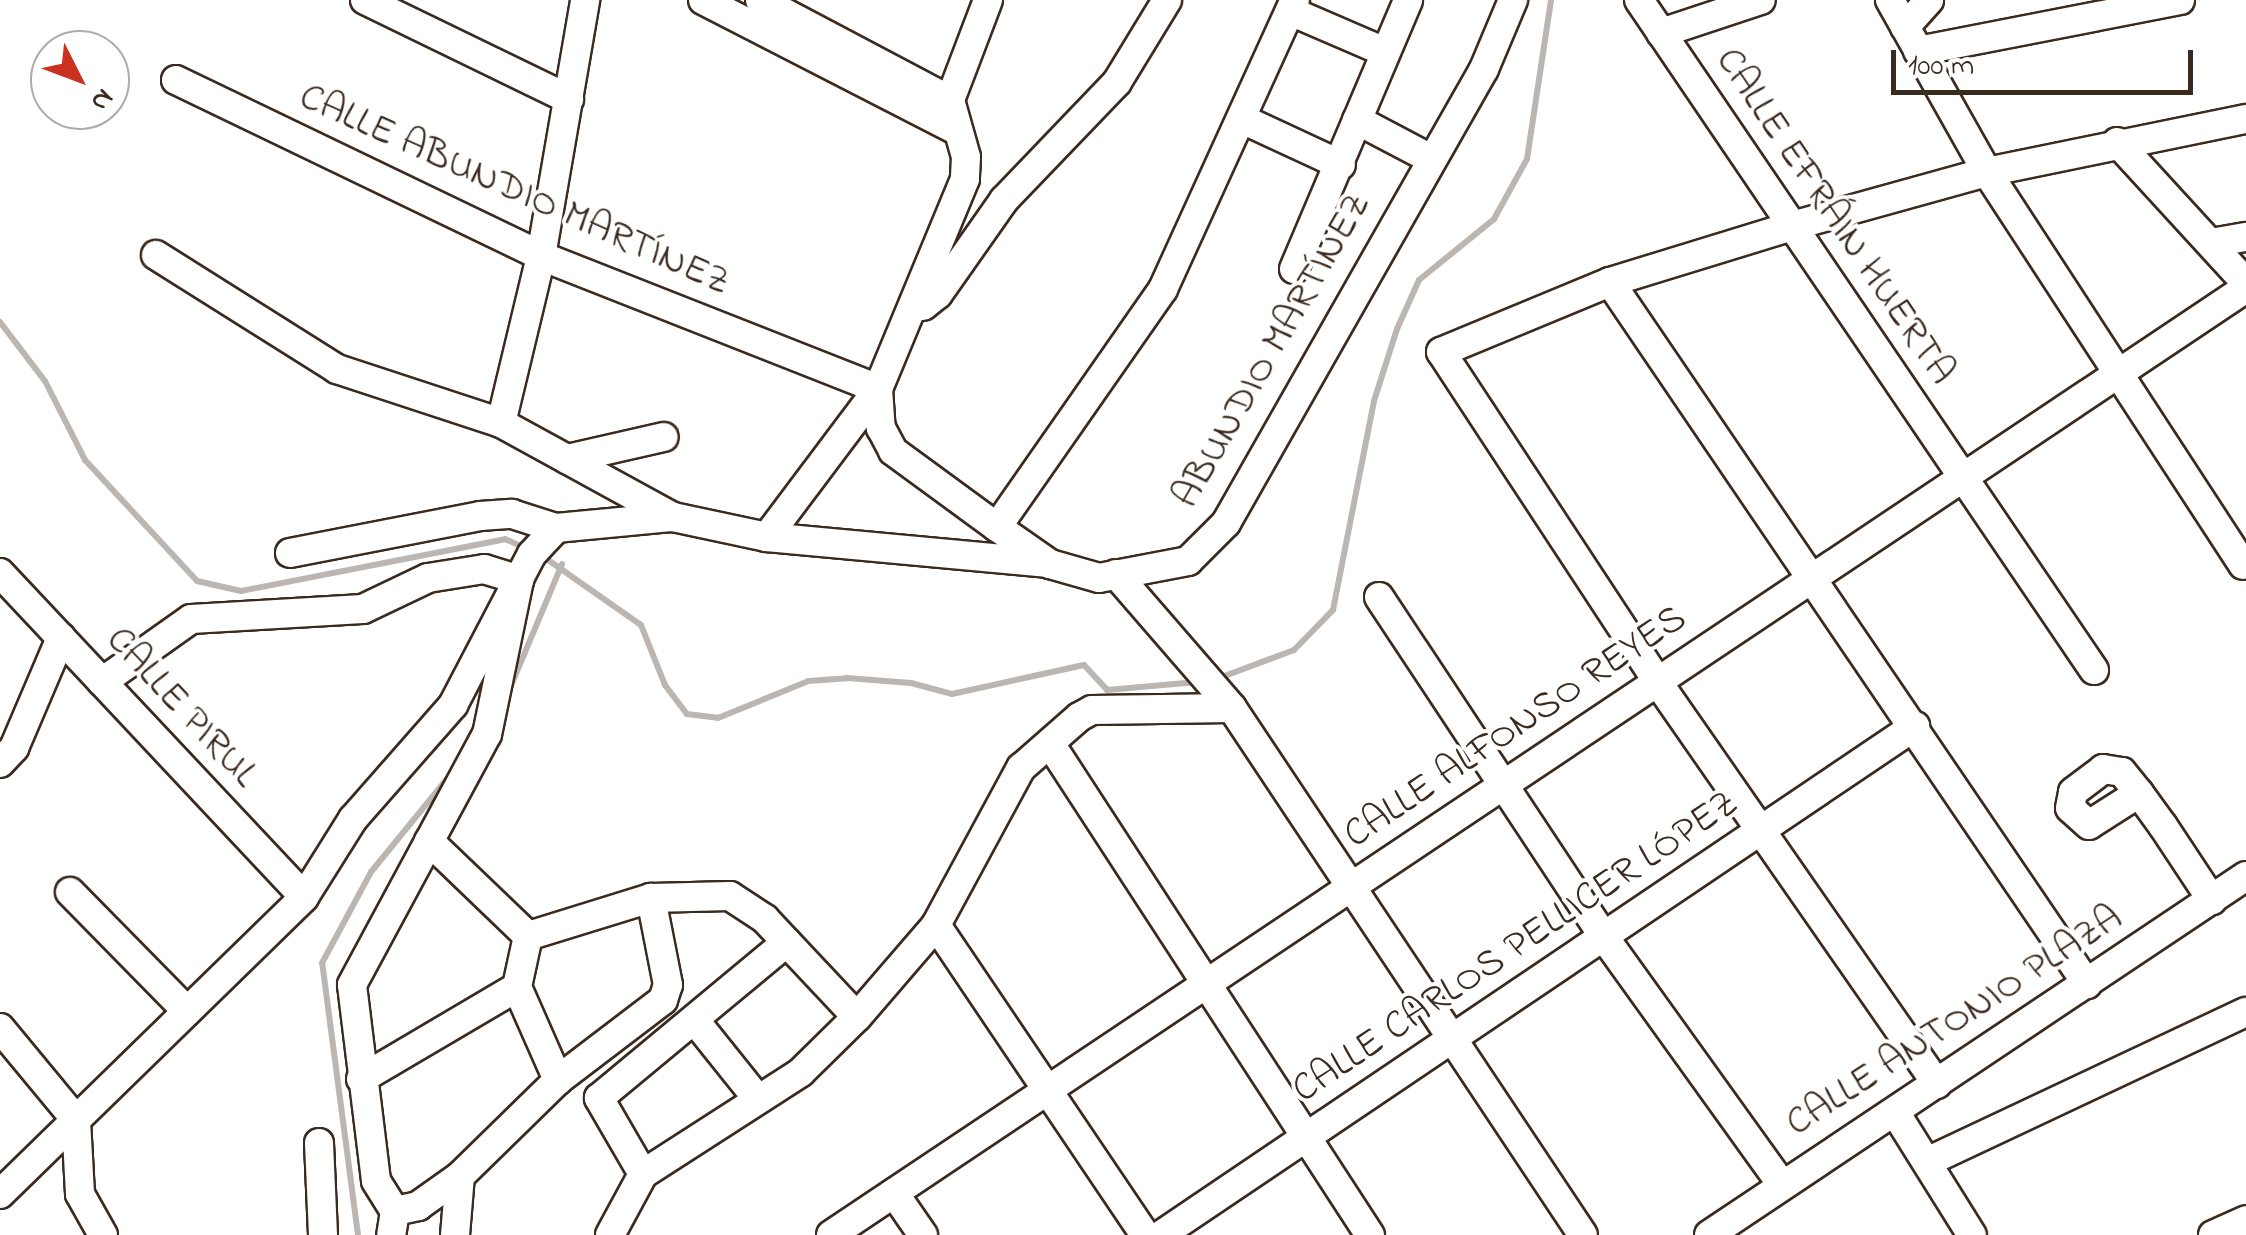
<!DOCTYPE html>
<meta charset="utf-8">
<style>
body{margin:0}
#map{position:relative;width:2246px;height:1235px;overflow:hidden;background:#fff;font-family:"Indie Flower",sans-serif}
div>[style]{position:absolute}
.stream>*{height:6px;margin:-3px;padding:0 3px;transform-origin:3px;border-radius:3px;background:#bcb6b3}
.roads{filter:drop-shadow(2px 0 #3b2a1e) drop-shadow(-2px 0 #3b2a1e) drop-shadow(0 2px #3b2a1e) drop-shadow(0 -2px #3b2a1e)}
.minor>*{height:28px;margin:-14px;padding:0 14px;transform-origin:14px;border-radius:14px;background:#fff}
span{translate:-50% -50%;white-space:nowrap;text-align:center;line-height:1.15;-webkit-text-stroke:8px #fff;paint-order:stroke}
.street-label{font-size:40px;color:#3b2a1e}
.north{position:absolute;left:30px;top:30px;width:100px;height:100px;box-sizing:border-box;background:#fff;border:2px solid #b1aaa5;border-radius:50%;rotate:132deg;font-size:28px;font-weight:700;line-height:40px;text-align:center;color:#3b2a1e}
.north::after{content:'';display:block;margin:auto;width:35px;height:45px;background:#c8321e;clip-path:polygon(50% 0,100% 100%,50% 72%,0 100%)}
.scale{position:absolute;left:1891px;top:50px;width:302px;height:45px;box-sizing:border-box;border:5px solid #3b2a1e;border-top:0;padding-left:12px;font-size:30px;line-height:35px;white-space:nowrap;color:#3b2a1e;-webkit-text-stroke:8px #fff;paint-order:stroke}
</style>
<div id="map">
<div class="stream">
<i style="left:0;top:322px;width:74px;rotate:52.7deg"></i>
<i style="left:45px;top:381px;width:89px;rotate:63.1deg"></i>
<i style="left:85px;top:460px;width:165px;rotate:47.2deg"></i>
<i style="left:197px;top:581px;width:45px;rotate:12.8deg"></i>
<i style="left:241px;top:591px;width:269px;rotate:-11.1deg"></i>
<i style="left:505px;top:539px;width:22px;rotate:24deg"></i>
<i style="left:541px;top:555px;width:122px;rotate:35deg"></i>
<i style="left:641px;top:625px;width:65px;rotate:68.2deg"></i>
<i style="left:665px;top:685px;width:36px;rotate:53deg"></i>
<i style="left:687px;top:714px;width:31px;rotate:7deg"></i>
<i style="left:718px;top:718px;width:97px;rotate:-22.3deg"></i>
<i style="left:808px;top:681px;width:39px;rotate:-4deg"></i>
<i style="left:847px;top:678px;width:64px;rotate:4.5deg"></i>
<i style="left:911px;top:683px;width:42px;rotate:15deg"></i>
<i style="left:952px;top:694px;width:135px;rotate:-12.4deg"></i>
<i style="left:1084px;top:665px;width:34px;rotate:47deg"></i>
<i style="left:1107px;top:690px;width:90px;rotate:-5.1deg"></i>
<i style="left:1219px;top:678px;width:80px;rotate:-20.5deg"></i>
<i style="left:1294px;top:650px;width:56px;rotate:-45.7deg"></i>
<i style="left:1333px;top:610px;width:213px;rotate:-78.9deg"></i>
<i style="left:1374px;top:401px;width:76px;rotate:-72.3deg"></i>
<i style="left:1397px;top:329px;width:54px;rotate:-65.8deg"></i>
<i style="left:1419px;top:280px;width:97px;rotate:-39.1deg"></i>
<i style="left:1494px;top:219px;width:68px;rotate:-61.2deg"></i>
<i style="left:1527px;top:159px;width:161px;rotate:-81.4deg"></i>
<i style="left:507px;top:695px;width:142px;rotate:-67.2deg"></i>
<i style="left:358px;top:1235px;width:274px;rotate:-97.5deg"></i>
<i style="left:322px;top:963px;width:103px;rotate:-61.7deg"></i>
<i style="left:371px;top:872px;width:125px;rotate:-50.8deg"></i>
</div>
<div class="roads">
<div class="minor">
<i style="left:365px;top:0;width:227px;rotate:25.9deg"></i>
<i style="left:703px;top:0;width:282px;rotate:27.2deg"></i>
<i style="left:760px;top:0;width:215px;rotate:27.8deg"></i>
<i style="left:988px;top:0;width:107px;rotate:110.8deg"></i>
<i style="left:950px;top:100px;width:59px;rotate:74.3deg"></i>
<i style="left:966px;top:157px;width:22px;rotate:93deg"></i>
<i style="left:965px;top:179px;width:227px;rotate:112.5deg"></i>
<i style="left:878px;top:389px;width:39px;rotate:86deg"></i>
<i style="left:881px;top:428px;width:26px;rotate:62deg"></i>
<i style="left:893px;top:451px;width:129px;rotate:36.2deg"></i>
<i style="left:997px;top:527px;width:65px;rotate:34.9deg"></i>
<i style="left:1050px;top:564px;width:51px;rotate:15.9deg"></i>
<i style="left:1099px;top:578px;width:91px;rotate:-10.8deg"></i>
<i style="left:1188px;top:561px;width:54px;rotate:-45deg"></i>
<i style="left:1226px;top:523px;width:522px;rotate:-60.39deg"></i>
<i style="left:1484px;top:69px;width:75px;rotate:-67.2deg"></i>
<i style="left:1639px;top:0;width:810px;rotate:55.82deg"></i>
<i style="left:1890px;top:0;width:197px;rotate:60.6deg"></i>
<i style="left:1987px;top:172px;width:469px;rotate:56.9deg"></i>
<i style="left:1290px;top:11px;width:103px;rotate:23.3deg"></i>
<i style="left:1905px;top:27px;width:36px;rotate:-48deg"></i>
<i style="left:1661px;top:33px;width:105px;rotate:-18.3deg"></i>
<i style="left:1918px;top:51px;width:267px;rotate:-11deg"></i>
<i style="left:176px;top:80px;width:405px;rotate:25.7deg"></i>
<i style="left:541px;top:256px;width:362px;rotate:21.5deg"></i>
<i style="left:878px;top:389px;width:185px;rotate:126.9deg"></i>
<i style="left:1242px;top:119px;width:109px;rotate:24.9deg"></i>
<i style="left:1357px;top:120px;width:84px;rotate:27.8deg"></i>
<i style="left:2117px;top:142px;width:191px;rotate:47.5deg"></i>
<i style="left:2211px;top:243px;width:36px;rotate:-10deg"></i>
<i style="left:156px;top:255px;width:214px;rotate:32.2deg"></i>
<i style="left:337px;top:369px;width:173px;rotate:18.2deg"></i>
<i style="left:501px;top:423px;width:196px;rotate:28.7deg"></i>
<i style="left:1294px;top:269px;width:292px;rotate:-67deg"></i>
<i style="left:1610px;top:282px;width:849px;rotate:55.8deg"></i>
<i style="left:923px;top:306px;width:19px;rotate:-39deg"></i>
<i style="left:938px;top:294px;width:115px;rotate:-54.9deg"></i>
<i style="left:1004px;top:200px;width:163px;rotate:-46.2deg"></i>
<i style="left:1117px;top:82px;width:96px;rotate:-58.6deg"></i>
<i style="left:501px;top:423px;width:172px;rotate:-76.5deg"></i>
<i style="left:541px;top:256px;width:260px;rotate:-80.2deg"></i>
<i style="left:567px;top:459px;width:99px;rotate:-12.8deg"></i>
<i style="left:997px;top:527px;width:290px;rotate:-55.1deg"></i>
<i style="left:1163px;top:289px;width:318px;rotate:-65.5deg"></i>
<i style="left:290px;top:553px;width:194px;rotate:-11deg"></i>
<i style="left:480px;top:516px;width:32px;rotate:-4deg"></i>
<i style="left:512px;top:514px;width:46px;rotate:17.7deg"></i>
<i style="left:0;top:573px;width:444px;rotate:46.8deg"></i>
<i style="left:1116px;top:574px;width:177px;rotate:49.1deg"></i>
<i style="left:1232px;top:708px;width:633px;rotate:56.34deg"></i>
<i style="left:1379px;top:597px;width:408px;rotate:56.5deg"></i>
<i style="left:1604px;top:937px;width:305px;rotate:54.3deg"></i>
<i style="left:102px;top:682px;width:109px;rotate:-35.3deg"></i>
<i style="left:191px;top:619px;width:172px;rotate:-3.3deg"></i>
<i style="left:363px;top:609px;width:72px;rotate:-25.5deg"></i>
<i style="left:428px;top:578px;width:57px;rotate:-9.1deg"></i>
<i style="left:484px;top:569px;width:37px;rotate:17deg"></i>
<i style="left:519px;top:580px;width:157px;rotate:101.7deg"></i>
<i style="left:487px;top:734px;width:285px;rotate:118.3deg"></i>
<i style="left:352px;top:985px;width:197px;rotate:83deg"></i>
<i style="left:376px;top:1181px;width:36px;rotate:58deg"></i>
<i style="left:395px;top:1211px;width:24px;rotate:99deg"></i>
<i style="left:1051px;top:745px;width:585px;rotate:56.94deg"></i>
<i style="left:0;top:763px;width:21px;rotate:-47deg"></i>
<i style="left:14px;top:748px;width:120px;rotate:-66.9deg"></i>
<i style="left:2139px;top:793px;width:59px;rotate:147.4deg"></i>
<i style="left:2089px;top:825px;width:25px;rotate:-138deg"></i>
<i style="left:2070px;top:808px;width:16px;rotate:-79deg"></i>
<i style="left:2073px;top:792px;width:38px;rotate:-37deg"></i>
<i style="left:2103px;top:769px;width:19px;rotate:9deg"></i>
<i style="left:2122px;top:772px;width:27px;rotate:51deg"></i>
<i style="left:2139px;top:793px;width:41px;rotate:54deg"></i>
<i style="left:2163px;top:826px;width:89px;rotate:56.5deg"></i>
<i style="left:429px;top:841px;width:137px;rotate:43.8deg"></i>
<i style="left:528px;top:936px;width:52px;rotate:102.2deg"></i>
<i style="left:517px;top:987px;width:102px;rotate:66.2deg"></i>
<i style="left:70px;top:892px;width:167px;rotate:45.5deg"></i>
<i style="left:936px;top:925px;width:374px;rotate:56deg"></i>
<i style="left:528px;top:936px;width:129px;rotate:-17.2deg"></i>
<i style="left:651px;top:898px;width:79px;rotate:-1.5deg"></i>
<i style="left:730px;top:896px;width:42px;rotate:33.3deg"></i>
<i style="left:765px;top:919px;width:134px;rotate:46.8deg"></i>
<i style="left:696px;top:1022px;width:96px;rotate:51.3deg"></i>
<i style="left:0;top:1028px;width:119px;rotate:50.4deg"></i>
<i style="left:76px;top:1120px;width:74px;rotate:86.9deg"></i>
<i style="left:80px;top:1194px;width:47px;rotate:60.7deg"></i>
<i style="left:361px;top:1079px;width:181px;rotate:-30.5deg"></i>
<i style="left:1937px;top:1084px;width:489px;rotate:-124.8deg"></i>
<i style="left:1658px;top:682px;width:395px;rotate:-123.3deg"></i>
<i style="left:1441px;top:352px;width:183px;rotate:-22.5deg"></i>
<i style="left:1610px;top:282px;width:190px;rotate:-17.1deg"></i>
<i style="left:1792px;top:226px;width:202px;rotate:-15.5deg"></i>
<i style="left:1987px;top:172px;width:264px;rotate:-11.6deg"></i>
<i style="left:1895px;top:1112px;width:145px;rotate:58deg"></i>
<i style="left:319px;top:1143px;width:92px;rotate:87.5deg"></i>
<i style="left:1929px;top:1161px;width:350px;rotate:-25.2deg"></i>
<i style="left:643px;top:1174px;width:88px;rotate:-120.1deg"></i>
<i style="left:599px;top:1098px;width:244px;rotate:-39.7deg"></i>
<i style="left:894px;top:1193px;width:51px;rotate:55.4deg"></i>
<i style="left:0;top:1194px;width:425px;rotate:-44.3deg"></i>
<i style="left:304px;top:897px;width:92px;rotate:-57.9deg"></i>
<i style="left:353px;top:819px;width:152px;rotate:-48.7deg"></i>
<i style="left:453px;top:705px;width:170px;rotate:-62.4deg"></i>
<i style="left:532px;top:554px;width:35px;rotate:-47deg"></i>
<i style="left:556px;top:528px;width:118px;rotate:-5.4deg"></i>
<i style="left:673px;top:517px;width:96px;rotate:12deg"></i>
<i style="left:767px;top:537px;width:280px;rotate:5.3deg"></i>
<i style="left:395px;top:1211px;width:24px;rotate:-12deg"></i>
<i style="left:418px;top:1206px;width:52px;rotate:-35.5deg"></i>
<i style="left:460px;top:1176px;width:137px;rotate:-44.4deg"></i>
<i style="left:558px;top:1080px;width:132px;rotate:-37.3deg"></i>
<i style="left:663px;top:1000px;width:16px;rotate:-72deg"></i>
<i style="left:668px;top:985px;width:89px;rotate:-101.1deg"></i>
<i style="left:455px;top:1235px;width:59px;rotate:-85.2deg"></i>
<i style="left:610px;top:1235px;width:69px;rotate:-61.6deg"></i>
<i style="left:643px;top:1174px;width:188px;rotate:-32.8deg"></i>
<i style="left:801px;top:1072px;width:78px;rotate:-44.5deg"></i>
<i style="left:857px;top:1017px;width:121px;rotate:-49.3deg"></i>
<i style="left:936px;top:925px;width:179px;rotate:-61.6deg"></i>
<i style="left:1021px;top:768px;width:77px;rotate:-41.3deg"></i>
<i style="left:1079px;top:717px;width:15px;rotate:-28deg"></i>
<i style="left:1092px;top:710px;width:140px;rotate:-0.8deg"></i>
<i style="left:831px;top:1235px;width:1703px;rotate:-33.79deg"></i>
<i style="left:1161px;top:1235px;width:910px;rotate:-34.02deg"></i>
<i style="left:1709px;top:1235px;width:646px;rotate:-33.76deg"></i>
<i style="left:2213px;top:1235px;width:36px;rotate:-24deg"></i>
</div>
</div>
<div class="street-label">
<span style="left:514px;top:191px;rotate:24deg">CALLE ABUNDIO MARTÍNEZ</span>
<span style="left:1834px;top:217px;rotate:56deg">CALLE EFRÁIN HUERTA</span>
<span style="left:1273px;top:351px;rotate:-60deg">ABUNDIO MARTÍNEZ</span>
<span style="left:181px;top:708px;rotate:47deg">CALLE PIRUL</span>
<span style="left:1516px;top:728px;rotate:-34deg">CALLE ALFONSO REYES</span>
<span style="left:1516px;top:948px;rotate:-34deg">CALLE CARLOS PELLICER LÓPEZ</span>
<span style="left:1955px;top:1022px;rotate:-33deg">CALLE ANTONIO PLAZA</span>
</div>
<div class="north">N</div>
<div class="scale">100 m</div>
</div>
